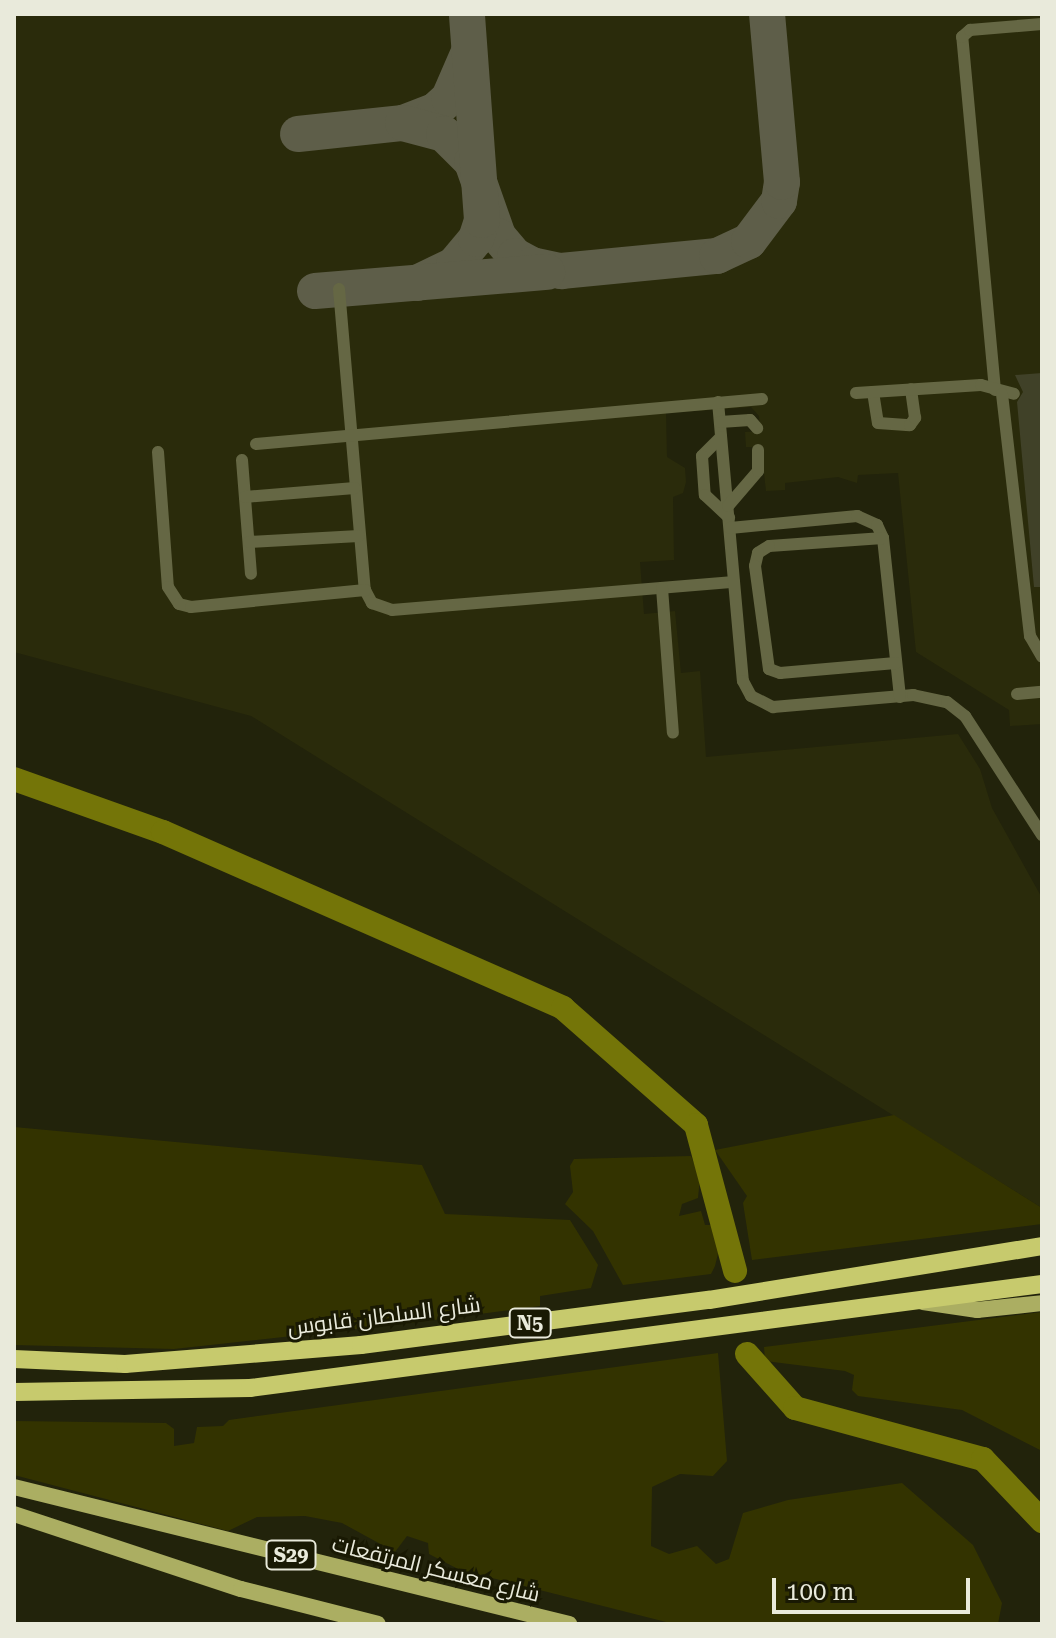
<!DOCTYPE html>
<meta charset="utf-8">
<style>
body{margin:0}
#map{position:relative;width:1056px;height:1638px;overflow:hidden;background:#22230b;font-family:"Roboto Serif",Cairo,serif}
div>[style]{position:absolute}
.built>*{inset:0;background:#2a2b0b}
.green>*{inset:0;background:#330}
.river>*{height:24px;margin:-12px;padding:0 12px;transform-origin:12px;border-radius:12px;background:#747508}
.taxiway>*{height:36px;margin:-18px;padding:0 18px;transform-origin:18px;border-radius:18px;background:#5e5e49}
.building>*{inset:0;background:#404128}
.minor>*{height:12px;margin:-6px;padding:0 6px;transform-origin:6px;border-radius:6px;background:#656744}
.major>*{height:16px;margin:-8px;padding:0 8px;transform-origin:8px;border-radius:8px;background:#abae62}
.highway>*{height:18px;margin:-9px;padding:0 9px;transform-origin:9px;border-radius:9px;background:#c7ca6d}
span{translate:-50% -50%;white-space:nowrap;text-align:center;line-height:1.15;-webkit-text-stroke:6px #191903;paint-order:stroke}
.shield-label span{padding:2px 6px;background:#191903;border:2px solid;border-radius:6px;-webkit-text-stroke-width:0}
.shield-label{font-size:20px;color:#e9eadb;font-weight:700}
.street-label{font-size:22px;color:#e9eadb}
.frame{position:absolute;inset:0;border:16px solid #e9eadb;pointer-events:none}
.scale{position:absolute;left:772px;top:1578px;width:198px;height:36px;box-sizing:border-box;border:4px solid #e9eadb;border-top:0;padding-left:10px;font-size:24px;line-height:28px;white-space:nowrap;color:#e9eadb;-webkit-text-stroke:6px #191903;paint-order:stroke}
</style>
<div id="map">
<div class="built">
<i style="clip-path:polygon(14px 14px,1042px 14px,1042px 724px,1010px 726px,1009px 710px,916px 652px,898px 473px,858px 475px,857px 483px,838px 477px,785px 483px,785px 490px,766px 491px,761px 447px,746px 447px,745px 432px,760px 431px,759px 416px,751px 407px,666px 413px,667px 457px,685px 468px,686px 482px,683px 493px,673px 497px,674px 560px,640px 562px,644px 614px,675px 611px,681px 673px,700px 671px,706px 757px,958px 734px,980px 769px,992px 808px,1042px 898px,1042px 1208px,251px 716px,14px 652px)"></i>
</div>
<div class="green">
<i style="clip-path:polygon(894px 1115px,1042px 1208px,1042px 1224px,752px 1260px,743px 1203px,747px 1196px,715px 1150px)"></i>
<i style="clip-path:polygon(14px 1127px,422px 1165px,445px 1214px,570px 1220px,598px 1265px,591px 1288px,540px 1296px,540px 1306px,419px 1322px,174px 1349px,14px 1345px)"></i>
<i style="clip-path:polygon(691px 1156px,700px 1178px,698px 1198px,682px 1204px,679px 1216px,701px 1211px,705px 1225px,716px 1225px,721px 1241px,715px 1266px,711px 1274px,623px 1285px,593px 1231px,565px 1204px,573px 1192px,570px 1166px,574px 1159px)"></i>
<i style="clip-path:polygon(1042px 1312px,1042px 1451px,962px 1410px,858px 1396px,852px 1390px,854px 1375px,845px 1371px,765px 1361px,764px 1347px)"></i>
<i style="clip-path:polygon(718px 1353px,727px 1461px,713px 1476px,680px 1474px,652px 1487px,651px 1546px,669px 1554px,697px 1546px,716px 1564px,729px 1559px,743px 1513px,788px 1500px,902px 1483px,973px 1545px,1002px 1603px,998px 1624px,674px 1624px,460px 1570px,429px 1554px,428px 1543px,407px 1536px,395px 1552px,342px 1523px,305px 1516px,257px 1517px,228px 1531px,14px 1475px,14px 1421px,166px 1423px,174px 1429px,174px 1446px,194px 1443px,197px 1427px,223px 1426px,229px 1420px)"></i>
</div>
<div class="river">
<i style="left:14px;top:779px;width:158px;rotate:19.6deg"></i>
<i style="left:163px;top:832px;width:437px;rotate:23.7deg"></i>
<i style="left:563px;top:1008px;width:177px;rotate:41.3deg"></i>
<i style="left:696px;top:1125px;width:151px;rotate:75deg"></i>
<i style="left:747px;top:1354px;width:72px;rotate:48.4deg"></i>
<i style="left:795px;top:1408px;width:195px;rotate:15.2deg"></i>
<i style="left:983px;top:1459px;width:86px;rotate:46.4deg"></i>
</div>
<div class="taxiway">
<i style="left:403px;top:123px;width:34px;rotate:-21deg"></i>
<i style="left:435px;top:111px;width:19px;rotate:-43deg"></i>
<i style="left:449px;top:98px;width:48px;rotate:-66.6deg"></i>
<i style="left:298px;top:134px;width:106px;rotate:-6deg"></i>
<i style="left:403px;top:123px;width:42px;rotate:15deg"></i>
<i style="left:444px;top:134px;width:40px;rotate:45deg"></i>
<i style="left:472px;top:162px;width:78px;rotate:70.6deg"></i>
<i style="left:498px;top:236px;width:26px;rotate:50deg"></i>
<i style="left:515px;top:256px;width:19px;rotate:28deg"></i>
<i style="left:532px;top:265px;width:30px;rotate:12deg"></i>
<i style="left:561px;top:271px;width:157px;rotate:-5.5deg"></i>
<i style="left:717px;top:256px;width:35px;rotate:-25deg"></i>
<i style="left:749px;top:241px;width:50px;rotate:-53.1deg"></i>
<i style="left:779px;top:201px;width:19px;rotate:-81deg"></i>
<i style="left:782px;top:182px;width:169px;rotate:-95.1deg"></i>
<i style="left:417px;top:283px;width:41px;rotate:-25.9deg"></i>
<i style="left:454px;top:265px;width:34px;rotate:-50deg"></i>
<i style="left:476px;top:239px;width:20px;rotate:-72deg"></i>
<i style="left:482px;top:220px;width:207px;rotate:-94.2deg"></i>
<i style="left:315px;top:291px;width:233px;rotate:-4.7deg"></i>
</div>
<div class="building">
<i style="clip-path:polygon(1042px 373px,1042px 587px,1034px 587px,1017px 402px,1023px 392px,1015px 375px)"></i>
</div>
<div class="minor">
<i style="left:339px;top:289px;width:302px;rotate:85.1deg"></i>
<i style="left:365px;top:590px;width:15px;rotate:62deg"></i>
<i style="left:372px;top:603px;width:21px;rotate:19deg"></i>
<i style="left:392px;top:610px;width:343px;rotate:-4.7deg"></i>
<i style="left:995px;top:390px;width:355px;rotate:-95.3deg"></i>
<i style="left:962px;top:37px;width:11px;rotate:-41deg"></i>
<i style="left:970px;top:30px;width:72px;rotate:-4.8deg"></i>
<i style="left:873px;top:392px;width:31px;rotate:81deg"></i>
<i style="left:878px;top:423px;width:32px;rotate:4deg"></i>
<i style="left:910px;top:425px;width:9px;rotate:-54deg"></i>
<i style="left:915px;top:418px;width:29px;rotate:-98deg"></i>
<i style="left:856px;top:393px;width:125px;rotate:-3.7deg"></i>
<i style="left:981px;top:385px;width:34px;rotate:15deg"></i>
<i style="left:1002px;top:394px;width:244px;rotate:83.4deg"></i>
<i style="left:1030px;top:636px;width:24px;rotate:60deg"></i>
<i style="left:718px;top:402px;width:280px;rotate:84.9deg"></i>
<i style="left:743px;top:681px;width:17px;rotate:62deg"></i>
<i style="left:751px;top:696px;width:25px;rotate:27deg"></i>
<i style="left:773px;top:707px;width:141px;rotate:-4.9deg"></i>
<i style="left:913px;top:695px;width:35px;rotate:12deg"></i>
<i style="left:947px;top:702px;width:23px;rotate:38deg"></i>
<i style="left:965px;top:716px;width:142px;rotate:57.1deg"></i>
<i style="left:720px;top:422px;width:30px;rotate:-4deg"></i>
<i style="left:750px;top:420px;width:11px;rotate:49deg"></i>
<i style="left:721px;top:437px;width:27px;rotate:135deg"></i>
<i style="left:702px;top:456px;width:39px;rotate:86deg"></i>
<i style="left:705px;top:495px;width:33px;rotate:43deg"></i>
<i style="left:256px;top:444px;width:508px;rotate:-5.08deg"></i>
<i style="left:158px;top:452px;width:135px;rotate:85.8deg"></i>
<i style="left:168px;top:587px;width:20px;rotate:57deg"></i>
<i style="left:179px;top:604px;width:12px;rotate:14deg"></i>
<i style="left:191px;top:607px;width:175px;rotate:-5.6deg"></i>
<i style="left:242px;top:460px;width:114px;rotate:85.5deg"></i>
<i style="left:245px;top:497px;width:110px;rotate:-4.7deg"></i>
<i style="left:728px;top:506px;width:46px;rotate:-49.4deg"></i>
<i style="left:758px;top:471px;width:21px;rotate:-90deg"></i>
<i style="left:730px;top:528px;width:128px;rotate:-5.4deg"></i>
<i style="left:857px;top:516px;width:22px;rotate:24deg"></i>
<i style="left:877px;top:525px;width:14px;rotate:65deg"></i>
<i style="left:883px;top:538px;width:160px;rotate:83.9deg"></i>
<i style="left:883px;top:538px;width:114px;rotate:176deg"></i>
<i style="left:769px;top:546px;width:13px;rotate:148deg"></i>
<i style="left:758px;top:553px;width:13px;rotate:103deg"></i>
<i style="left:755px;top:566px;width:104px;rotate:82.3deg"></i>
<i style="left:769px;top:669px;width:12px;rotate:20deg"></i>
<i style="left:780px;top:673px;width:116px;rotate:-4.9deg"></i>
<i style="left:249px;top:542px;width:110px;rotate:-3.1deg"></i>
<i style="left:662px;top:588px;width:145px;rotate:85.7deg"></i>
<i style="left:1017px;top:694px;width:25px;rotate:-5deg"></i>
</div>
<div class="major">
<i style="left:923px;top:1302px;width:55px;rotate:8.4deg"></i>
<i style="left:977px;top:1310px;width:65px;rotate:-6.1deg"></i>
<i style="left:14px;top:1487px;width:572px;rotate:13.87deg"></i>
<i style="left:14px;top:1514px;width:239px;rotate:18.3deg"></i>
<i style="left:241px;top:1589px;width:141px;rotate:14.3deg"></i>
</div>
<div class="highway">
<i style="left:14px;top:1359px;width:111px;rotate:2.6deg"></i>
<i style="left:125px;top:1364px;width:237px;rotate:-4.6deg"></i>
<i style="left:361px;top:1345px;width:351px;rotate:-7.4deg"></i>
<i style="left:709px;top:1300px;width:337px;rotate:-9.2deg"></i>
<i style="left:14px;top:1392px;width:236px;rotate:-1deg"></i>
<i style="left:250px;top:1388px;width:799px;rotate:-7.48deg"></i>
</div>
<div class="shield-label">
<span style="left:530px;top:1323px">N5</span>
<span style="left:291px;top:1555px">S29</span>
</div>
<div class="street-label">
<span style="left:384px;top:1316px;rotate:-7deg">شارع السلطان قابوس</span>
<span style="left:436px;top:1569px;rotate:14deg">شارع معسكر المرتفعات</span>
</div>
<div class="frame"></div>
<div class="scale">100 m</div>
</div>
